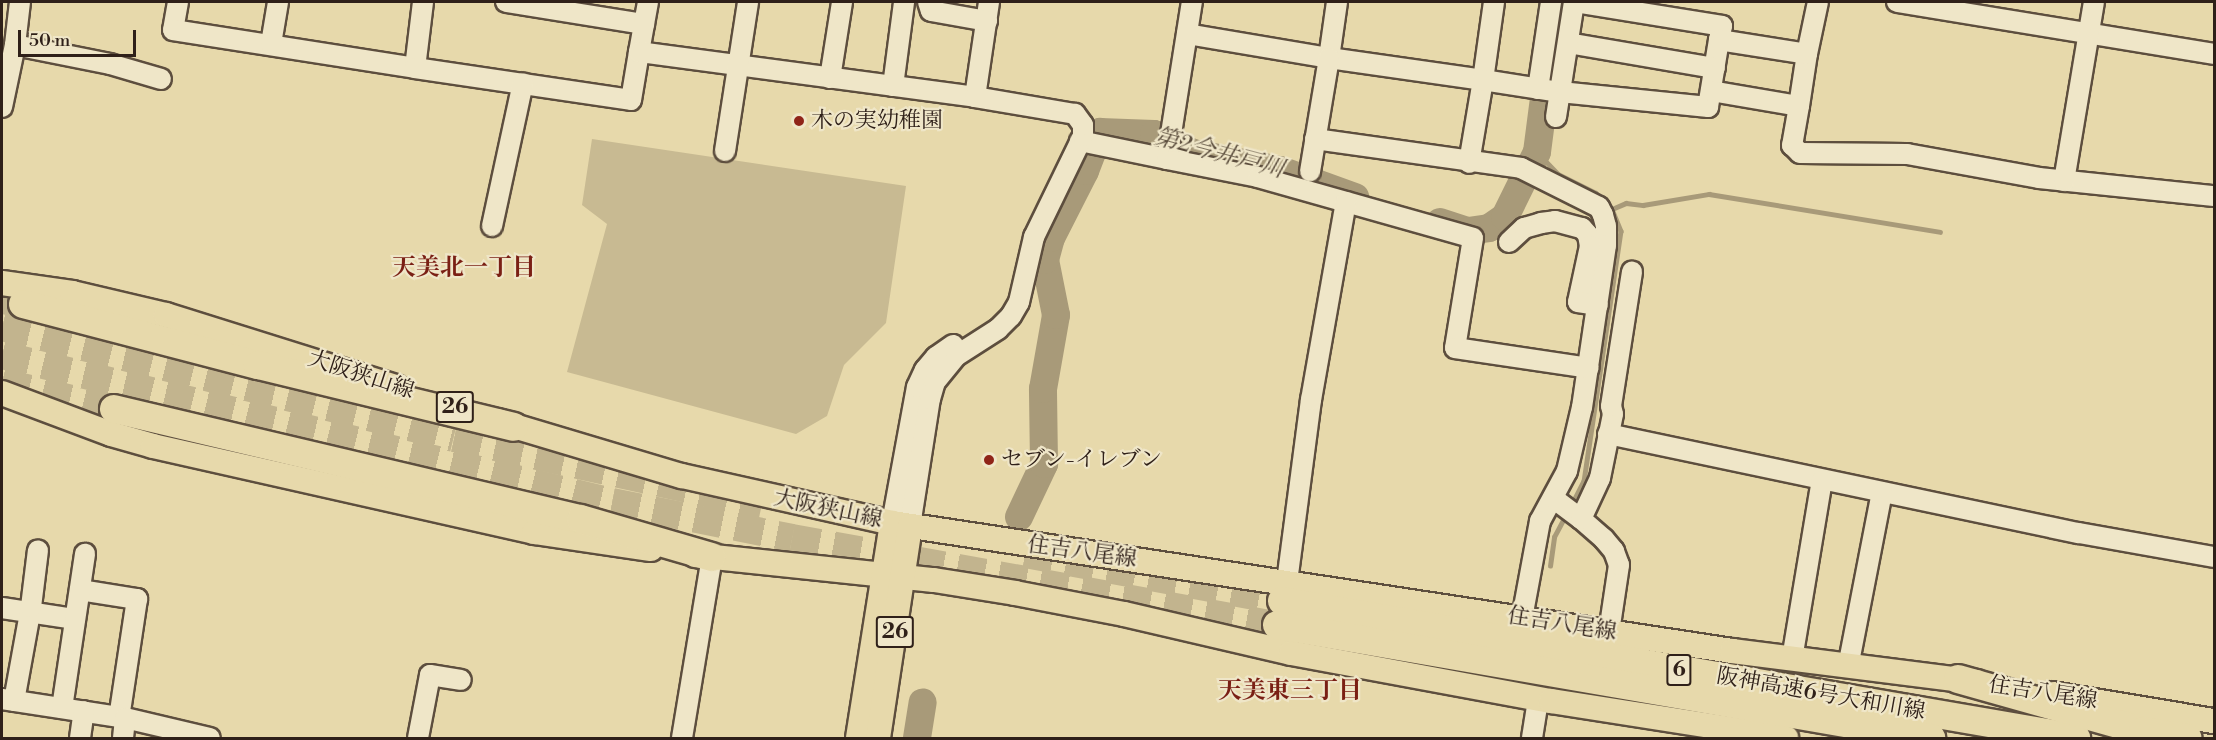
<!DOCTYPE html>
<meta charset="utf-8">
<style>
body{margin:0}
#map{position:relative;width:2216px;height:740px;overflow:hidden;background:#e7d9ab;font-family:"Libre Bodoni","Noto Serif JP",serif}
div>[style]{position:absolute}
.green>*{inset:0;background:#c8ba92}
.stream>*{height:4.5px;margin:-2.25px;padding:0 2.25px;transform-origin:2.25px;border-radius:2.25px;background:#a89a79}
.river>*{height:28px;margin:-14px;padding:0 14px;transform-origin:14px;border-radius:14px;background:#a89a79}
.highway-tunnel>*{height:28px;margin-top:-14px;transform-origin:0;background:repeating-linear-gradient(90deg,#c2b48e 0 28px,transparent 0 42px)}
.roads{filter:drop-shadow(2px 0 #5d4e3e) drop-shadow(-2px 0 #5d4e3e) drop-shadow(0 2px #5d4e3e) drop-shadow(0 -2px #5d4e3e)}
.minor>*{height:20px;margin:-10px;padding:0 10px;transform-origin:10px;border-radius:10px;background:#efe6c8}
.major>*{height:24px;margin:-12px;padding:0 12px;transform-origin:12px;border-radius:12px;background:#e7d9ab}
.highway>*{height:28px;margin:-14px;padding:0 14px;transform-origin:14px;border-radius:14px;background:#e7d9ab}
.dots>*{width:16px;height:16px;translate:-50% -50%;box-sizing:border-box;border:3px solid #efe6c8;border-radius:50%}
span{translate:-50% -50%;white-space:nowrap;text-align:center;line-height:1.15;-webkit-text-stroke:4.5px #efe6c8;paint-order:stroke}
.shield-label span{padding:2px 4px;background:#efe6c8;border:2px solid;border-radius:4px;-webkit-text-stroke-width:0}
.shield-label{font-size:21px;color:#2f2019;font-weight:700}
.poi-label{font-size:22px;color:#2f2019}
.left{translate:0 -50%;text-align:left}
.street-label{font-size:22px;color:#2f2019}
.water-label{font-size:24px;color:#594b3b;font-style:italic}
.neighbourhood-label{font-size:24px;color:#7a1f14;font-weight:700}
.frame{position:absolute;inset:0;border:3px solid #2f2019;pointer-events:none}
.scale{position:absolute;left:18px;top:30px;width:118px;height:27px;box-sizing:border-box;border:3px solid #2f2019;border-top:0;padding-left:8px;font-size:18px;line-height:21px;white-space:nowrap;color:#2f2019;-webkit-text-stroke:4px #efe6c8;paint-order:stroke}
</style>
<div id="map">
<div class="green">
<i style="clip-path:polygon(592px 139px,906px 186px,886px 323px,844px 365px,827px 416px,796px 434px,567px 372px,607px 224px,582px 205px)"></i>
</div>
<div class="stream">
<i style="left:1537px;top:152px;width:30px;rotate:46deg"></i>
<i style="left:1558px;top:174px;width:42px;rotate:26.6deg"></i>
<i style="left:1596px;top:193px;width:23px;rotate:45deg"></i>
<i style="left:1612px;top:209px;width:24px;rotate:68deg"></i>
<i style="left:1621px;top:231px;width:253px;rotate:98.4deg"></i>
<i style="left:1584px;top:481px;width:28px;rotate:117deg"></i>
<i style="left:1612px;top:209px;width:15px;rotate:-23deg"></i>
<i style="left:1626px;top:203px;width:17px;rotate:7deg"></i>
<i style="left:1643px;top:205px;width:67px;rotate:-9.5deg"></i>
<i style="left:1709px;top:194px;width:234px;rotate:9.3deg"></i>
<i style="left:1550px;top:566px;width:29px;rotate:-82deg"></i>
<i style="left:1554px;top:537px;width:27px;rotate:-62deg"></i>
</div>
<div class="river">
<i style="left:1440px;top:222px;width:29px;rotate:18deg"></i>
<i style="left:1468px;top:231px;width:21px;rotate:-8deg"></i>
<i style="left:1489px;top:228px;width:19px;rotate:-35deg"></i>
<i style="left:1505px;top:217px;width:72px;rotate:-63.8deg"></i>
<i style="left:1537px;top:152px;width:93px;rotate:-82.6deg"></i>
<i style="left:1019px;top:517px;width:59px;rotate:-64.7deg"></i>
<i style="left:1044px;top:464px;width:75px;rotate:-90.8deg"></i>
<i style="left:1043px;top:389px;width:75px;rotate:-80deg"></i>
<i style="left:1056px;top:315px;width:56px;rotate:-101.3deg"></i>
<i style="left:1045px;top:260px;width:23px;rotate:-75deg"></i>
<i style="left:1051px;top:238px;width:75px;rotate:-63.1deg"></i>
<i style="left:1085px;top:171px;width:42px;rotate:-69deg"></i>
<i style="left:1100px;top:132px;width:54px;rotate:2.1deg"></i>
<i style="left:1154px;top:134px;width:43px;rotate:26deg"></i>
<i style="left:1193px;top:153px;width:89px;rotate:11.1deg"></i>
<i style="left:1280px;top:170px;width:80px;rotate:19.8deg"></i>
<i style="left:917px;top:738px;width:36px;rotate:-81deg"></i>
</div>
<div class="highway-tunnel">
<i style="left:2px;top:300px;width:21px;rotate:11deg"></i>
<i style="left:2px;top:327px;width:465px;rotate:13.8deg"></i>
<i style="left:454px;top:438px;width:315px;rotate:12.3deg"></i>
<i style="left:2px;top:355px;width:627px;rotate:13.55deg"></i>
<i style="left:612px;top:502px;width:184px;rotate:11.3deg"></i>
<i style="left:792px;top:538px;width:493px;rotate:10.2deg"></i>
<i style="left:2px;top:382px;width:115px;rotate:13.6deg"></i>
<i style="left:1025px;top:554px;width:261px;rotate:10.4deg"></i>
</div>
<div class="roads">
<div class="minor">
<i style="left:178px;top:2px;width:28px;rotate:100deg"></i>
<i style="left:173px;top:30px;width:245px;rotate:8.9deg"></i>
<i style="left:423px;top:2px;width:66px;rotate:96.9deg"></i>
<i style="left:415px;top:68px;width:218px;rotate:8.4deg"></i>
<i style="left:631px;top:100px;width:49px;rotate:-80.5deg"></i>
<i style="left:506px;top:2px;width:140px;rotate:9.1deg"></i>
<i style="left:648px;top:2px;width:51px;rotate:100.2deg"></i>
<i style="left:639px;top:52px;width:339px;rotate:7.6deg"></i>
<i style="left:975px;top:97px;width:96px;rotate:-81.6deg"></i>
<i style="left:928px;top:2px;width:9px;rotate:72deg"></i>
<i style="left:931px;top:11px;width:57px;rotate:10.1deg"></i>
<i style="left:1337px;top:2px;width:57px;rotate:98.1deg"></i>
<i style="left:1329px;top:58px;width:156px;rotate:8.1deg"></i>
<i style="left:1483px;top:80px;width:84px;rotate:99.6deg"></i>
<i style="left:1494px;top:2px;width:79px;rotate:98deg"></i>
<i style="left:1483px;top:80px;width:78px;rotate:8.9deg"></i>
<i style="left:1560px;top:92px;width:149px;rotate:5.8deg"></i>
<i style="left:1708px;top:107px;width:68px;rotate:-80.7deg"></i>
<i style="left:1897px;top:2px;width:321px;rotate:9.3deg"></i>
<i style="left:1187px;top:34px;width:144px;rotate:9.6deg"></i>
<i style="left:1329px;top:58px;width:115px;rotate:99.5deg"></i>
<i style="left:1568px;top:43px;width:149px;rotate:9.7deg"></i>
<i style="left:271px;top:44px;width:43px;rotate:-80.5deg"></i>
<i style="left:15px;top:45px;width:97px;rotate:11.3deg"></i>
<i style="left:110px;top:64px;width:53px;rotate:16.4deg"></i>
<i style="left:830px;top:78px;width:77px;rotate:-81deg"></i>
<i style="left:893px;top:86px;width:85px;rotate:-82.5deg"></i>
<i style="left:1538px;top:89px;width:88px;rotate:-81.5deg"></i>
<i style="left:1711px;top:91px;width:89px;rotate:9.7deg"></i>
<i style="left:1799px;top:106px;width:53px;rotate:-81.3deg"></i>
<i style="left:1799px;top:106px;width:40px;rotate:100deg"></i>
<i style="left:1792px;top:145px;width:11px;rotate:45deg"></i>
<i style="left:1800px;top:153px;width:107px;rotate:0.5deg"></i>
<i style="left:1907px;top:154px;width:134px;rotate:10.3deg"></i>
<i style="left:2039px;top:178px;width:176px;rotate:5.9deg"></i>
<i style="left:2px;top:107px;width:63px;rotate:-78.2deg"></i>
<i style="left:15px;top:45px;width:43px;rotate:-83.4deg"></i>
<i style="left:1556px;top:117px;width:116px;rotate:-81.1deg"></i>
<i style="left:1574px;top:2px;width:150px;rotate:9.2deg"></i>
<i style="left:1722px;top:26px;width:14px;rotate:102deg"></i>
<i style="left:1719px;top:40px;width:89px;rotate:9deg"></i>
<i style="left:1807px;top:54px;width:53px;rotate:-78.1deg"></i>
<i style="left:1315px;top:139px;width:208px;rotate:8deg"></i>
<i style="left:1521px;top:168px;width:87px;rotate:26.6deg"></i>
<i style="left:1599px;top:207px;width:9px;rotate:63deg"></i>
<i style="left:1603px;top:215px;width:11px;rotate:75deg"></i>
<i style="left:1606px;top:226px;width:19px;rotate:90deg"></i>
<i style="left:1606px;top:245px;width:164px;rotate:98.4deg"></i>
<i style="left:1582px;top:407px;width:66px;rotate:103.2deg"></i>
<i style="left:1567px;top:471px;width:57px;rotate:118.4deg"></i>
<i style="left:1540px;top:521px;width:99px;rotate:100.5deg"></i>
<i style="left:1080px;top:141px;width:89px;rotate:11.7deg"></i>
<i style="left:1167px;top:159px;width:159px;rotate:-81deg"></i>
<i style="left:725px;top:151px;width:151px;rotate:-81.2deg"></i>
<i style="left:1167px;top:159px;width:93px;rotate:11.2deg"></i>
<i style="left:1258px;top:177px;width:223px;rotate:15.8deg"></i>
<i style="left:1473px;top:238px;width:111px;rotate:99.3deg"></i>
<i style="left:1455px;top:348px;width:135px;rotate:8.5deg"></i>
<i style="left:2064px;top:181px;width:181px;rotate:-80.5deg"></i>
<i style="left:492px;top:226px;width:146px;rotate:-77.8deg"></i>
<i style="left:1509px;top:242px;width:21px;rotate:-43deg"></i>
<i style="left:1524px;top:228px;width:18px;rotate:-16deg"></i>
<i style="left:1541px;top:223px;width:14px;rotate:-8deg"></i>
<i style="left:1555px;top:221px;width:28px;rotate:15deg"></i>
<i style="left:1582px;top:228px;width:9px;rotate:49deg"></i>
<i style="left:1588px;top:235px;width:11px;rotate:80deg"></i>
<i style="left:1590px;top:246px;width:57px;rotate:102.1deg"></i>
<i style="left:1578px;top:302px;width:20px;rotate:9deg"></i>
<i style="left:1608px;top:434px;width:481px;rotate:11.9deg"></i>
<i style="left:2079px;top:533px;width:137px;rotate:10.1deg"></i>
<i style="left:1553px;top:498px;width:35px;rotate:37deg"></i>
<i style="left:892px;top:523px;width:138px;rotate:-79.6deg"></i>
<i style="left:917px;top:387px;width:19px;rotate:-65deg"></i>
<i style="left:925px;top:370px;width:17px;rotate:-50deg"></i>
<i style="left:936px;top:357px;width:21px;rotate:-35deg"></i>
<i style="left:910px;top:526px;width:129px;rotate:-81.1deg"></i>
<i style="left:930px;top:399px;width:18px;rotate:-74deg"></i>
<i style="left:935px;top:382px;width:33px;rotate:-51deg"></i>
<i style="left:956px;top:356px;width:50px;rotate:-32.7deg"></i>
<i style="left:998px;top:329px;width:18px;rotate:-45deg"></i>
<i style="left:1011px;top:316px;width:16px;rotate:-60deg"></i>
<i style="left:1019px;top:302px;width:67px;rotate:-77deg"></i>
<i style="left:1034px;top:237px;width:112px;rotate:-64.1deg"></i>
<i style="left:1083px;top:136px;width:11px;rotate:-90deg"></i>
<i style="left:1083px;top:125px;width:14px;rotate:-126deg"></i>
<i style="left:1075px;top:114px;width:101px;rotate:-170.4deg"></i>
<i style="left:1287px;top:582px;width:184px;rotate:-82.5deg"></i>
<i style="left:1311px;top:400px;width:201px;rotate:-80deg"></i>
<i style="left:80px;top:590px;width:58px;rotate:9deg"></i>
<i style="left:137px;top:599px;width:120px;rotate:98.6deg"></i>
<i style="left:2px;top:608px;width:74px;rotate:8.6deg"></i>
<i style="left:1609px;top:632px;width:68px;rotate:-81.5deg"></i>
<i style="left:1619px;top:565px;width:15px;rotate:-110deg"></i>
<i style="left:1614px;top:551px;width:16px;rotate:-130deg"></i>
<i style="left:1604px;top:539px;width:30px;rotate:-139deg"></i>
<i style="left:1581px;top:519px;width:45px;rotate:-65.1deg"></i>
<i style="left:1600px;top:478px;width:65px;rotate:-78.5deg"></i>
<i style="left:1613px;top:414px;width:8px;rotate:-104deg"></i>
<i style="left:1611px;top:406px;width:136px;rotate:-81.1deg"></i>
<i style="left:1792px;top:659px;width:181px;rotate:-80.5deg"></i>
<i style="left:1848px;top:667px;width:178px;rotate:-79deg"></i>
<i style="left:2px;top:699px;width:124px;rotate:8.8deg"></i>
<i style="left:125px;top:718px;width:87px;rotate:13.2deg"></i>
<i style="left:14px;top:701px;width:96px;rotate:-79.7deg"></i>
<i style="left:31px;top:607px;width:57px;rotate:-83deg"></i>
<i style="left:62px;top:708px;width:156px;rotate:-81.5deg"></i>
<i style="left:80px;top:738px;width:27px;rotate:-82deg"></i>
<i style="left:123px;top:738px;width:20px;rotate:-84deg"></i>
<i style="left:418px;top:738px;width:64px;rotate:-79.2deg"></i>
<i style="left:430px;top:675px;width:31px;rotate:9deg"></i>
<i style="left:682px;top:738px;width:183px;rotate:-80.6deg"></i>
<i style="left:1532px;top:738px;width:39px;rotate:-81deg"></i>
</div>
<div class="major">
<i style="left:2px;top:283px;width:71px;rotate:8.1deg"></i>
<i style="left:72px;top:293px;width:97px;rotate:13.2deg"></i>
<i style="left:166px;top:315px;width:241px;rotate:17.4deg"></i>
<i style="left:2px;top:393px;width:116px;rotate:20.6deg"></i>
<i style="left:111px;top:434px;width:44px;rotate:15.9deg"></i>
<i style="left:153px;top:446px;width:391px;rotate:12.7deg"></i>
<i style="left:534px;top:532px;width:118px;rotate:8.3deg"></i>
<i style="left:497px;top:421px;width:193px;rotate:16.6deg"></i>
<i style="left:682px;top:476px;width:215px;rotate:12.6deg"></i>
<i style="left:892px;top:523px;width:850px;rotate:8.66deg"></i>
<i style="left:1732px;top:651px;width:246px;rotate:7.2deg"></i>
<i style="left:695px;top:555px;width:240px;rotate:6deg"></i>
<i style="left:934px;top:580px;width:82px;rotate:9.1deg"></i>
<i style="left:1015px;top:593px;width:111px;rotate:10.9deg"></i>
<i style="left:1124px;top:614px;width:171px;rotate:13.1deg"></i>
<i style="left:1291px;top:653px;width:264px;rotate:10.5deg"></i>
<i style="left:1551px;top:701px;width:238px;rotate:8.9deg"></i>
<i style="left:2052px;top:694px;width:164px;rotate:9.5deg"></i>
<i style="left:858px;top:738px;width:218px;rotate:-81deg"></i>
<i style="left:878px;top:738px;width:214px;rotate:-81.4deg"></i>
</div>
<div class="highway">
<i style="left:23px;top:304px;width:243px;rotate:14.6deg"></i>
<i style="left:258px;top:365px;width:263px;rotate:13.6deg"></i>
<i style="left:114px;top:409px;width:480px;rotate:13.3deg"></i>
<i style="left:581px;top:519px;width:136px;rotate:16.2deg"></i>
<i style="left:1282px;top:601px;width:806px;rotate:9.79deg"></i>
<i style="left:1277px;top:625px;width:664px;rotate:9.8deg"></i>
<i style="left:1958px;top:679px;width:192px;rotate:15.7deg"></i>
<i style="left:2143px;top:731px;width:45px;rotate:9deg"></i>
</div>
</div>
<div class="dots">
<i style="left:799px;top:121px;background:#8f2418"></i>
<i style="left:989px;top:460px;background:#8f2418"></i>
</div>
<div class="shield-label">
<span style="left:455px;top:407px">26</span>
<span style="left:895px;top:632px">26</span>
<span style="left:1679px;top:670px">6</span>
</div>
<div class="poi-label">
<span class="left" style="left:811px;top:121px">木の実幼稚園</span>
<span class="left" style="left:1001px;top:460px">セブン-イレブン</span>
</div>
<div class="street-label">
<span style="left:361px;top:375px;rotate:18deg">大阪狭山線</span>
<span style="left:828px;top:509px;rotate:12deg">大阪狭山線</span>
<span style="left:1082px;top:552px;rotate:8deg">住吉八尾線</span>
<span style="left:1562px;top:624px;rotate:9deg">住吉八尾線</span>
<span style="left:2043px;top:693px;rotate:9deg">住吉八尾線</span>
<span style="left:1821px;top:694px;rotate:10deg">阪神高速6号大和川線</span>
</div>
<div class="water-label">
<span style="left:1219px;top:154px;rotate:15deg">第2今井戸川</span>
</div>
<div class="neighbourhood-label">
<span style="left:464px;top:269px">天美北一丁目</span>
<span style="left:1290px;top:692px">天美東三丁目</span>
</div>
<div class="frame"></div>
<div class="scale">50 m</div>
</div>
